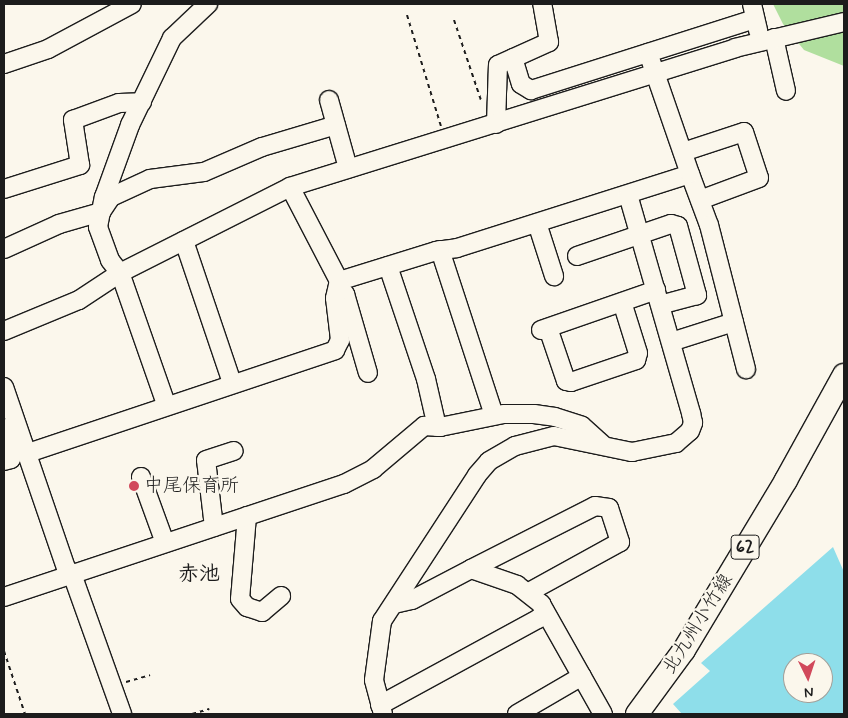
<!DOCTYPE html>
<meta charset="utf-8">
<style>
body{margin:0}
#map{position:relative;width:848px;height:718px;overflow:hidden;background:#fbf7ec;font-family:Mynerve,"Klee One",sans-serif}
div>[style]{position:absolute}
.green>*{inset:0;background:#b0df9e}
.water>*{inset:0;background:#8edeea}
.path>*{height:2px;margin-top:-1px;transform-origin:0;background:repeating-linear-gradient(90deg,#1c1c1c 0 4px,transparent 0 8px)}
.roads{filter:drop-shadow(1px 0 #1c1c1c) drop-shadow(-1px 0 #1c1c1c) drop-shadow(0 1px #1c1c1c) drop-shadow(0 -1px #1c1c1c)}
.minor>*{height:18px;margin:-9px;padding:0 9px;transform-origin:9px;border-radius:9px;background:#fbf7ec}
.major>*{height:22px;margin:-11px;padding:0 11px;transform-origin:11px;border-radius:11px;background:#fbf7ec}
.dots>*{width:14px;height:14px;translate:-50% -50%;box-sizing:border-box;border:2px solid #fbf7ec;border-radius:50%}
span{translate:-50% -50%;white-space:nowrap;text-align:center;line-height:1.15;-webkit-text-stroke:4.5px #fbf7ec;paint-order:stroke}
.shield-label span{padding:1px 4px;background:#fbf7ec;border:1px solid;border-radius:4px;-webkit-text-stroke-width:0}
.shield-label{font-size:18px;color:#1c1c1c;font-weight:700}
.poi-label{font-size:19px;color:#1c1c1c}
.left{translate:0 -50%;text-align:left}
.street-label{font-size:19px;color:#1c1c1c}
.quarter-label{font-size:21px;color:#1c1c1c;font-weight:700}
.frame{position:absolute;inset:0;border:5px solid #1c1c1c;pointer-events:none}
.north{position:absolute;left:783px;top:653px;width:50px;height:50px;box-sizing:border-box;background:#fbf7ec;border:1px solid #a29f99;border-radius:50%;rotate:176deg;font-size:14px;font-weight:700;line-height:20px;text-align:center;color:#1c1c1c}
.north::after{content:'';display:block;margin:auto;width:18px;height:22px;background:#d1495b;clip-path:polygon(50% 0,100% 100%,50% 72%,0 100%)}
</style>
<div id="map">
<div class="green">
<i style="clip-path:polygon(773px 4px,844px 4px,844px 66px,804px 50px,783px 24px)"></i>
</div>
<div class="water">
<i style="clip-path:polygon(evenodd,833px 547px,844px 572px,844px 714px,682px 714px,673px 704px,710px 671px,701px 663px,833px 547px,793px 663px,823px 663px,823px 693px,793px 693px,793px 663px)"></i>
</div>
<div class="path">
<i style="left:407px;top:15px;width:116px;rotate:73deg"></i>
<i style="left:454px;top:20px;width:84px;rotate:71.4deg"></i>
<i style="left:4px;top:651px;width:66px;rotate:71.6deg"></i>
<i style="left:126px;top:682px;width:25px;rotate:-16deg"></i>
<i style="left:192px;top:714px;width:18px;rotate:-16deg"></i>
</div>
<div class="roads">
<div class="minor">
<i style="left:752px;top:4px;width:28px;rotate:77deg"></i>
<i style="left:774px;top:38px;width:54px;rotate:77.2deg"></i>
<i style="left:513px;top:58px;width:27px;rotate:73deg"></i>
<i style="left:521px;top:84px;width:12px;rotate:31deg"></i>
<i style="left:531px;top:90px;width:235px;rotate:-17.6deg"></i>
<i style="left:4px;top:64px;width:46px;rotate:-18.8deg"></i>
<i style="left:48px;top:49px;width:95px;rotate:-28.2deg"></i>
<i style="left:329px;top:100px;width:71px;rotate:74.4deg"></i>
<i style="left:496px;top:124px;width:59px;rotate:-88.1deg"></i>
<i style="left:498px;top:65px;width:56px;rotate:-24.3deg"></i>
<i style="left:549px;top:42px;width:39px;rotate:-100deg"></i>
<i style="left:683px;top:152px;width:64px;rotate:-18.2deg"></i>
<i style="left:744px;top:132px;width:48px;rotate:71.9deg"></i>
<i style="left:759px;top:178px;width:63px;rotate:159.6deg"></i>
<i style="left:690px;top:174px;width:54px;rotate:69.6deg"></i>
<i style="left:709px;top:225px;width:149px;rotate:75.6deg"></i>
<i style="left:4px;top:189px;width:80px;rotate:-17.5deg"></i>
<i style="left:80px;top:165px;width:46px;rotate:-98.8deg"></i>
<i style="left:73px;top:120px;width:49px;rotate:-20.3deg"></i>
<i style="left:119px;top:103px;width:23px;rotate:-2deg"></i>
<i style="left:537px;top:223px;width:56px;rotate:72.2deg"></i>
<i style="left:184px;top:241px;width:150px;rotate:71.3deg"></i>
<i style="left:4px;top:249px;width:60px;rotate:-24.4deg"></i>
<i style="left:59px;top:224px;width:44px;rotate:-15.9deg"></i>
<i style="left:101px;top:212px;width:18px;rotate:-56deg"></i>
<i style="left:111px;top:197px;width:43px;rotate:-24.8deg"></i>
<i style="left:150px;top:179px;width:54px;rotate:-7.4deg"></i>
<i style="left:204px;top:172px;width:63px;rotate:-23.3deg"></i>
<i style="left:262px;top:147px;width:77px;rotate:-16.6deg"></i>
<i style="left:440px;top:250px;width:174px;rotate:71.9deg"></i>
<i style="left:577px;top:256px;width:99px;rotate:-18.8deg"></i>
<i style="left:671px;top:224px;width:7px;rotate:16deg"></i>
<i style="left:678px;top:226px;width:72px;rotate:74.6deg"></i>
<i style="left:697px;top:295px;width:38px;rotate:165deg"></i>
<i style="left:388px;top:266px;width:119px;rotate:71.4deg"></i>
<i style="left:426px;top:379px;width:49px;rotate:77.1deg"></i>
<i style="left:339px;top:281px;width:102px;rotate:-17.2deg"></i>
<i style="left:436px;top:251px;width:21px;rotate:-8deg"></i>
<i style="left:457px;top:248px;width:244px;rotate:-17.6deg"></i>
<i style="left:690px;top:174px;width:128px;rotate:-109.1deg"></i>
<i style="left:338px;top:286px;width:11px;rotate:49deg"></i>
<i style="left:345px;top:294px;width:82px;rotate:73.8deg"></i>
<i style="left:548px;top:328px;width:56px;rotate:71.2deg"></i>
<i style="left:566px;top:381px;width:5px;rotate:11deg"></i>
<i style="left:571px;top:382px;width:69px;rotate:-18.7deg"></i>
<i style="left:636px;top:360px;width:7px;rotate:-74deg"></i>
<i style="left:638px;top:353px;width:53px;rotate:-107.4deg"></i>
<i style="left:541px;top:330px;width:122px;rotate:-19.2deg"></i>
<i style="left:4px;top:331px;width:81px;rotate:-22.5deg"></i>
<i style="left:79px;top:300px;width:49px;rotate:-33.4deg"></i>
<i style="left:120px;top:273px;width:191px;rotate:-26.8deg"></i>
<i style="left:290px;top:187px;width:466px;rotate:-17.3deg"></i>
<i style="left:735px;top:48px;width:112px;rotate:-13.4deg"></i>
<i style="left:671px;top:342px;width:66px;rotate:-17.6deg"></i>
<i style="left:4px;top:387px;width:191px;rotate:71.1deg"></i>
<i style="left:66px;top:568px;width:8px;rotate:45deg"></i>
<i style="left:72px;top:574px;width:149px;rotate:70.3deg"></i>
<i style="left:166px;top:404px;width:139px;rotate:-109.3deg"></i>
<i style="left:120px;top:273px;width:16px;rotate:-128deg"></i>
<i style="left:110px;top:260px;width:35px;rotate:-110deg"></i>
<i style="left:98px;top:227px;width:31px;rotate:-79deg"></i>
<i style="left:104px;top:197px;width:77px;rotate:-70.1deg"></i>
<i style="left:130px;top:125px;width:97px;rotate:-64.2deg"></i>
<i style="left:172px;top:38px;width:50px;rotate:-43.4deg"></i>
<i style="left:4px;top:428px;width:24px;rotate:73deg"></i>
<i style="left:11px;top:451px;width:8px;rotate:90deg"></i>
<i style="left:11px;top:459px;width:7px;rotate:164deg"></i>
<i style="left:28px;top:453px;width:324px;rotate:-18.5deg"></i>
<i style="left:335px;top:350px;width:11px;rotate:-63deg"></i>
<i style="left:340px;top:340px;width:42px;rotate:-96.8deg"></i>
<i style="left:335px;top:298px;width:17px;rotate:-77deg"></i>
<i style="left:339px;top:281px;width:106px;rotate:-117.5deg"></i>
<i style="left:141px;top:477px;width:70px;rotate:70deg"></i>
<i style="left:247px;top:516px;width:83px;rotate:94.8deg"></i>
<i style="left:240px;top:599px;width:11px;rotate:49deg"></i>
<i style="left:247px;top:607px;width:16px;rotate:18deg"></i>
<i style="left:262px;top:612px;width:25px;rotate:-40deg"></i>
<i style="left:214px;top:527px;width:67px;rotate:-96.8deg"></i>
<i style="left:206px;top:460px;width:29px;rotate:-18deg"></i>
<i style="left:471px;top:569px;width:139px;rotate:-26.9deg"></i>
<i style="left:595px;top:506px;width:14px;rotate:8deg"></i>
<i style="left:609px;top:508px;width:36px;rotate:72deg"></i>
<i style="left:620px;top:542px;width:104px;rotate:151.2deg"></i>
<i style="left:4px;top:597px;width:358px;rotate:-18.4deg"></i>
<i style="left:344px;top:484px;width:33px;rotate:-27deg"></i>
<i style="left:373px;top:469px;width:67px;rotate:-40.1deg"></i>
<i style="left:424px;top:426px;width:16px;rotate:4deg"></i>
<i style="left:440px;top:427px;width:65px;rotate:-11.5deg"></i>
<i style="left:504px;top:414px;width:30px"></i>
<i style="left:534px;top:414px;width:21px;rotate:8deg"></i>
<i style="left:555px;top:417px;width:28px;rotate:18deg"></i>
<i style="left:582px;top:426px;width:28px;rotate:42deg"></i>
<i style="left:394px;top:604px;width:18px;rotate:-13deg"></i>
<i style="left:412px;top:600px;width:67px;rotate:-27.7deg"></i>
<i style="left:471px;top:569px;width:49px;rotate:19.2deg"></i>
<i style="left:517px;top:585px;width:31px;rotate:38deg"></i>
<i style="left:541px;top:604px;width:126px;rotate:60.6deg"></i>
<i style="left:380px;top:705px;width:180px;rotate:-28.6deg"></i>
<i style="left:538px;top:619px;width:10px;rotate:-45deg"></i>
<i style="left:383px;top:714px;width:35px;rotate:-105deg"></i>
<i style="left:374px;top:680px;width:60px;rotate:-82.3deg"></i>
<i style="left:382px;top:621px;width:174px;rotate:-56.9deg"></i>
<i style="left:477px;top:475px;width:18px;rotate:-49deg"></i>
<i style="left:489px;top:461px;width:30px;rotate:-30deg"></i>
<i style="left:515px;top:446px;width:40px;rotate:-14.4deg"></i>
<i style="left:554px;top:436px;width:80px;rotate:11.6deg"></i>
<i style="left:632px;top:452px;width:45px;rotate:-11.6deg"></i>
<i style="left:676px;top:443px;width:18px;rotate:-41deg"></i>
<i style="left:690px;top:431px;width:9px;rotate:-69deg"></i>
<i style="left:693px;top:423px;width:10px;rotate:-101deg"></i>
<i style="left:691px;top:413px;width:227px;rotate:-106.1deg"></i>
<i style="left:517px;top:714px;width:75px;rotate:-30.3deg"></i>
</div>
<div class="major">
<i style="left:637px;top:714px;width:79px;rotate:-53.7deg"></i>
<i style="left:684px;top:650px;width:198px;rotate:-59deg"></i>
<i style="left:786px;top:480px;width:120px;rotate:-61.1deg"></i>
</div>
</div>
<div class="dots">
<i style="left:134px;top:486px;background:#d1495b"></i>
</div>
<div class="shield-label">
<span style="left:745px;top:547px">62</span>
</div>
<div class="poi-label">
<span class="left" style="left:144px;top:486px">中尾保育所</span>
</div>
<div class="street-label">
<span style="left:698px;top:624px;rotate:-58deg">北九州小竹線</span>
</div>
<div class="quarter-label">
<span style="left:199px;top:574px">赤池</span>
</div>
<div class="frame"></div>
<div class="north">N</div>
</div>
